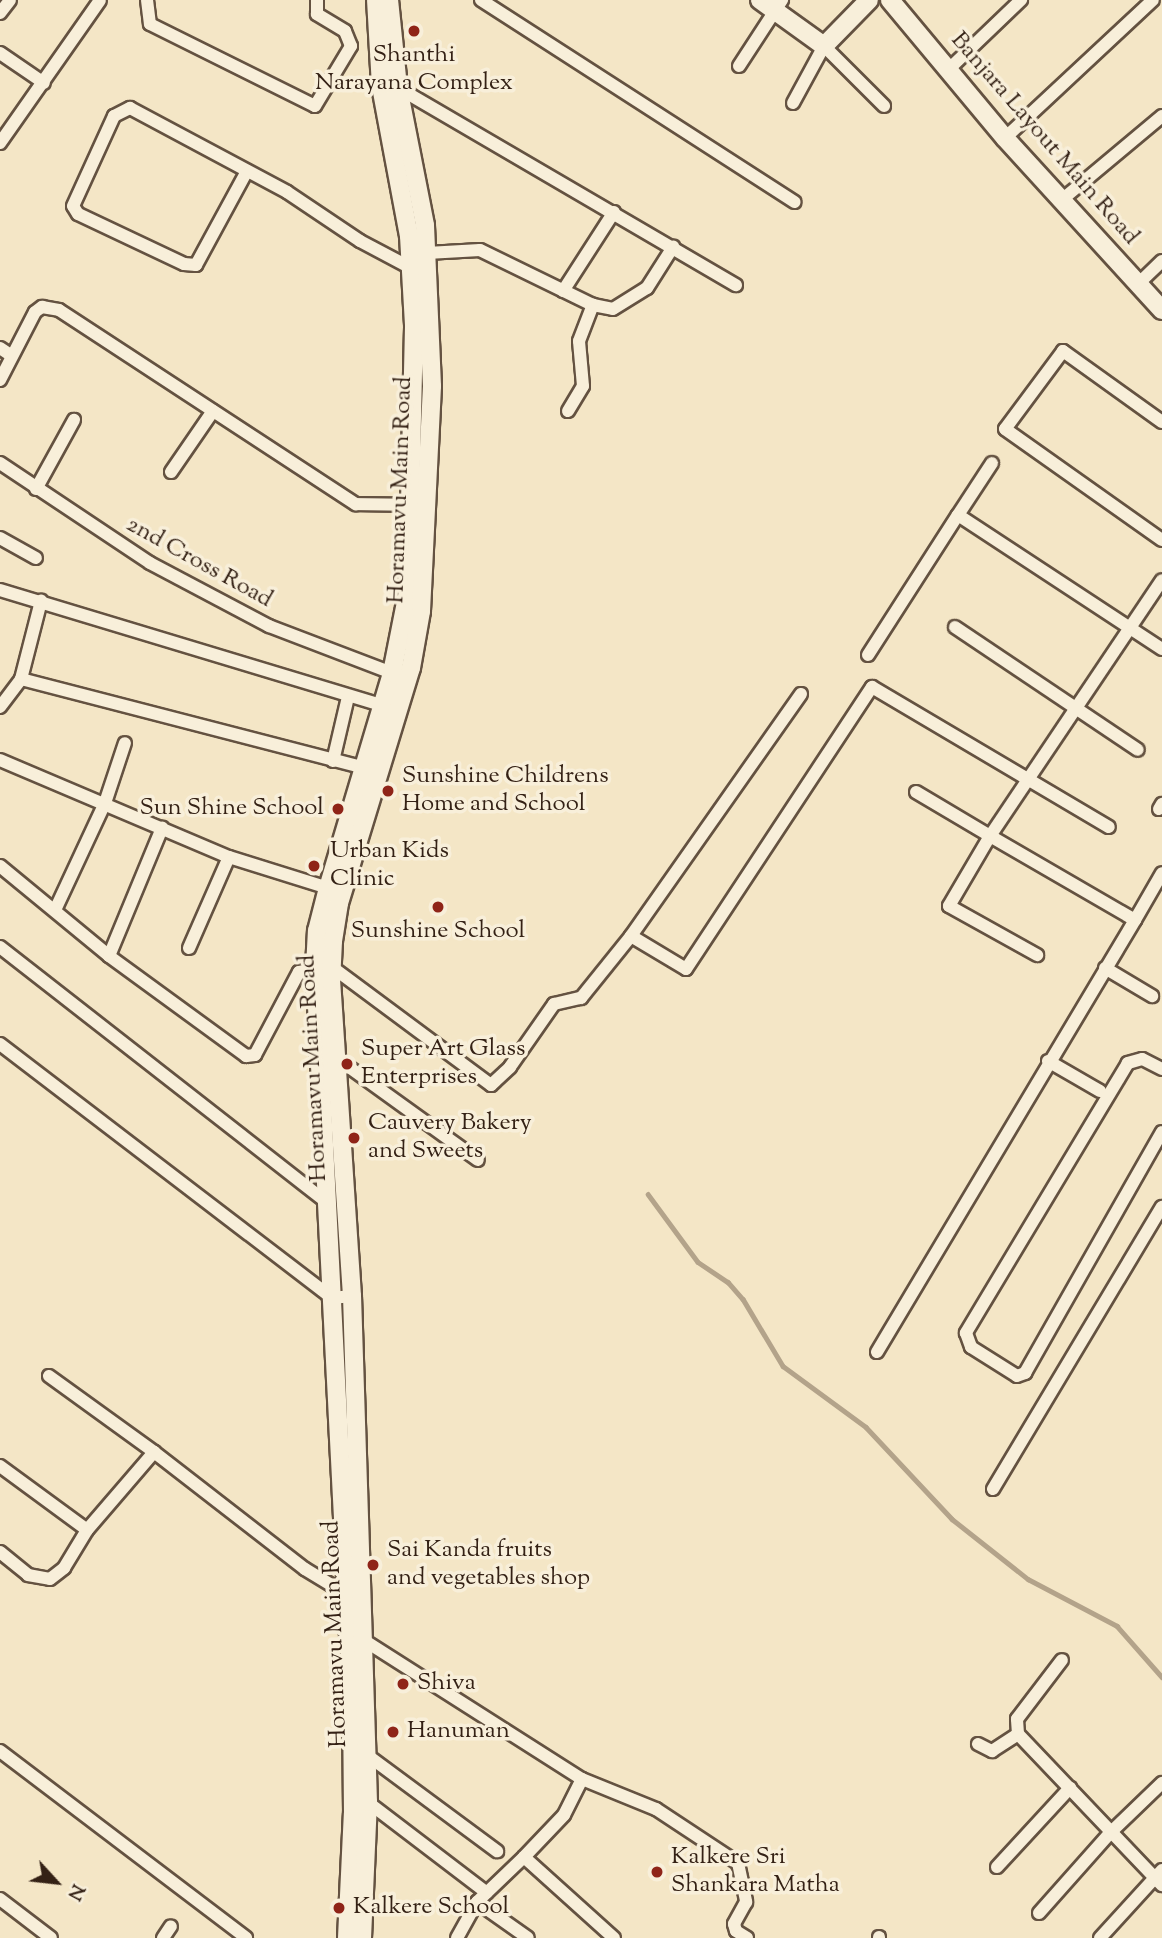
<!DOCTYPE html>
<style>
body{margin:0}
#map{position:relative;width:1162px;height:1938px;overflow:hidden;background:#f4e6c6;font-family:"Sorts Mill Goudy",serif}
div>[style]{position:absolute}
.stream>*{height:4.5px;margin:-2.25px;padding:0 2.25px;transform-origin:2.25px;border-radius:2.25px;background:#b3a38a}
.roads{filter:drop-shadow(2px 0 #645241) drop-shadow(-2px 0 #645241) drop-shadow(0 2px #645241) drop-shadow(0 -2px #645241)}
.street>*{height:12px;margin:-6px;padding:0 6px;transform-origin:6px;border-radius:6px;background:#f8efda}
.secondary>*{height:18px;margin:-9px;padding:0 9px;transform-origin:9px;border-radius:9px;background:#f8efda}
.dots>*{width:19px;height:19px;translate:-50% -50%;box-sizing:border-box;border:4px solid #f8efda;border-radius:50%}
span{translate:-50% -50%;white-space:nowrap;text-align:center;line-height:1.15;-webkit-text-stroke:7px #f8efda;paint-order:stroke}
.poi-label{font-size:24px;color:#342115}
.left{translate:0 -50%;text-align:left}
.right{translate:-100% -50%;text-align:right}
.street-label{font-size:24px;color:#342115}
.north{position:absolute;left:21px;top:1847px;width:70px;height:70px;-webkit-text-stroke:5px #f8efda;paint-order:stroke;rotate:117deg;font-size:19px;font-weight:700;line-height:28px;text-align:center;color:#342115}
.north::after{content:'';display:block;margin:auto;width:24px;height:32px;background:#342115;clip-path:polygon(50% 0,100% 100%,50% 72%,0 100%)}
</style>
<div id="map">
<div class="stream">
<i style="left:648px;top:1194px;width:84px;rotate:53.7deg"></i>
<i style="left:698px;top:1262px;width:36px;rotate:34deg"></i>
<i style="left:728px;top:1282px;width:23px;rotate:49deg"></i>
<i style="left:743px;top:1299px;width:78px;rotate:59.2deg"></i>
<i style="left:783px;top:1366px;width:103px;rotate:36.3deg"></i>
<i style="left:866px;top:1427px;width:126px;rotate:46.9deg"></i>
<i style="left:952px;top:1519px;width:97px;rotate:38.3deg"></i>
<i style="left:1028px;top:1579px;width:101px;rotate:27.8deg"></i>
<i style="left:1117px;top:1626px;width:68px;rotate:48.6deg"></i>
</div>
<div class="roads">
<div class="street">
<i style="left:147px;top:0;width:24px;rotate:83deg"></i>
<i style="left:150px;top:24px;width:184px;rotate:26.4deg"></i>
<i style="left:315px;top:106px;width:70px;rotate:-59deg"></i>
<i style="left:351px;top:46px;width:16px;rotate:-112deg"></i>
<i style="left:345px;top:31px;width:33px;rotate:-149deg"></i>
<i style="left:317px;top:14px;width:14px;rotate:-90deg"></i>
<i style="left:481px;top:0;width:373px;rotate:32.8deg"></i>
<i style="left:0;top:13px;width:16px;rotate:-52deg"></i>
<i style="left:0;top:53px;width:53px;rotate:34.3deg"></i>
<i style="left:739px;top:66px;width:79px;rotate:-56.9deg"></i>
<i style="left:949px;top:69px;width:100px;rotate:-43.8deg"></i>
<i style="left:395px;top:86px;width:395px;rotate:30.3deg"></i>
<i style="left:793px;top:103px;width:65px;rotate:-61.5deg"></i>
<i style="left:824px;top:46px;width:85px;rotate:45deg"></i>
<i style="left:1005px;top:138px;width:202px;rotate:-43deg"></i>
<i style="left:0;top:143px;width:174px;rotate:-55deg"></i>
<i style="left:247px;top:171px;width:107px;rotate:118.5deg"></i>
<i style="left:196px;top:265px;width:12px;rotate:-175deg"></i>
<i style="left:184px;top:264px;width:117px;rotate:-154.7deg"></i>
<i style="left:78px;top:214px;width:9px;rotate:-122deg"></i>
<i style="left:73px;top:206px;width:99px;rotate:-65.5deg"></i>
<i style="left:114px;top:116px;width:18px;rotate:-27deg"></i>
<i style="left:130px;top:108px;width:178px;rotate:28.1deg"></i>
<i style="left:287px;top:192px;width:88px;rotate:33.9deg"></i>
<i style="left:360px;top:241px;width:58px;rotate:27.9deg"></i>
<i style="left:411px;top:268px;width:22px;rotate:-43deg"></i>
<i style="left:427px;top:253px;width:53px;rotate:-3.2deg"></i>
<i style="left:480px;top:250px;width:126px;rotate:26deg"></i>
<i style="left:593px;top:305px;width:20px;rotate:11deg"></i>
<i style="left:613px;top:309px;width:40px;rotate:-32deg"></i>
<i style="left:647px;top:288px;width:49px;rotate:-57.6deg"></i>
<i style="left:1064px;top:198px;width:128px;rotate:-39.9deg"></i>
<i style="left:1138px;top:284px;width:33px;rotate:-44deg"></i>
<i style="left:563px;top:291px;width:94px;rotate:-57.2deg"></i>
<i style="left:0;top:348px;width:14px;rotate:34deg"></i>
<i style="left:0;top:380px;width:76px;rotate:-62.8deg"></i>
<i style="left:35px;top:312px;width:9px;rotate:-36deg"></i>
<i style="left:42px;top:307px;width:17px;rotate:10deg"></i>
<i style="left:59px;top:310px;width:355px;rotate:33.2deg"></i>
<i style="left:356px;top:504px;width:61px;rotate:0.9deg"></i>
<i style="left:568px;top:411px;width:29px;rotate:-59deg"></i>
<i style="left:583px;top:386px;width:45px;rotate:-95.1deg"></i>
<i style="left:579px;top:341px;width:39px;rotate:-69deg"></i>
<i style="left:1162px;top:422px;width:122px;rotate:-144.4deg"></i>
<i style="left:1063px;top:351px;width:97px;rotate:126.6deg"></i>
<i style="left:1005px;top:429px;width:192px;rotate:35.3deg"></i>
<i style="left:0;top:463px;width:180px;rotate:33.7deg"></i>
<i style="left:150px;top:563px;width:135px;rotate:27.9deg"></i>
<i style="left:269px;top:626px;width:132px;rotate:20.9deg"></i>
<i style="left:171px;top:472px;width:74px;rotate:-55.5deg"></i>
<i style="left:36px;top:489px;width:79px;rotate:-61.2deg"></i>
<i style="left:958px;top:515px;width:62px;rotate:-56.8deg"></i>
<i style="left:0;top:538px;width:41px;rotate:29.1deg"></i>
<i style="left:0;top:590px;width:398px;rotate:16.8deg"></i>
<i style="left:955px;top:627px;width:220px;rotate:33.9deg"></i>
<i style="left:868px;top:655px;width:166px;rotate:-57.3deg"></i>
<i style="left:958px;top:515px;width:244px;rotate:33.3deg"></i>
<i style="left:21px;top:679px;width:360px;rotate:14.5deg"></i>
<i style="left:801px;top:694px;width:296px;rotate:125.1deg"></i>
<i style="left:631px;top:936px;width:64px;rotate:31deg"></i>
<i style="left:686px;top:969px;width:338px;rotate:-56.6deg"></i>
<i style="left:872px;top:687px;width:275px;rotate:30.6deg"></i>
<i style="left:0;top:707px;width:35px;rotate:-53deg"></i>
<i style="left:21px;top:679px;width:81px;rotate:-75.6deg"></i>
<i style="left:0;top:760px;width:249px;rotate:23deg"></i>
<i style="left:229px;top:857px;width:104px;rotate:17.4deg"></i>
<i style="left:333px;top:761px;width:66px;rotate:-76.8deg"></i>
<i style="left:916px;top:792px;width:86px;rotate:30.7deg"></i>
<i style="left:990px;top:836px;width:81px;rotate:120.4deg"></i>
<i style="left:949px;top:906px;width:101px;rotate:29.1deg"></i>
<i style="left:1159px;top:809px;width:6px;rotate:-59deg"></i>
<i style="left:0;top:866px;width:141px;rotate:39.5deg"></i>
<i style="left:109px;top:956px;width:170px;rotate:36.1deg"></i>
<i style="left:246px;top:1056px;width:9px;rotate:-6deg"></i>
<i style="left:255px;top:1055px;width:94px;rotate:-62.1deg"></i>
<i style="left:299px;top:972px;width:33px;rotate:-9deg"></i>
<i style="left:332px;top:967px;width:198px;rotate:36.6deg"></i>
<i style="left:491px;top:1085px;width:26px;rotate:-43deg"></i>
<i style="left:510px;top:1067px;width:77px;rotate:-55.1deg"></i>
<i style="left:554px;top:1004px;width:28px;rotate:-13deg"></i>
<i style="left:581px;top:998px;width:80px;rotate:-51.1deg"></i>
<i style="left:56px;top:908px;width:116px;rotate:-65deg"></i>
<i style="left:105px;top:803px;width:63px;rotate:-71.6deg"></i>
<i style="left:1135px;top:920px;width:54px;rotate:-60.1deg"></i>
<i style="left:0;top:947px;width:416px;rotate:38deg"></i>
<i style="left:189px;top:948px;width:99px;rotate:-66.3deg"></i>
<i style="left:109px;top:956px;width:139px;rotate:-67.5deg"></i>
<i style="left:1105px;top:968px;width:55px;rotate:30.8deg"></i>
<i style="left:0;top:1044px;width:418px;rotate:37.4deg"></i>
<i style="left:332px;top:1298px;width:20px;rotate:-6deg"></i>
<i style="left:335px;top:1057px;width:176px;rotate:35.8deg"></i>
<i style="left:1048px;top:1061px;width:60px;rotate:30deg"></i>
<i style="left:1162px;top:1069px;width:22px;rotate:-153deg"></i>
<i style="left:1142px;top:1059px;width:15px;rotate:164deg"></i>
<i style="left:1128px;top:1063px;width:315px;rotate:121deg"></i>
<i style="left:966px;top:1333px;width:15px;rotate:70deg"></i>
<i style="left:971px;top:1347px;width:54px;rotate:32.2deg"></i>
<i style="left:1017px;top:1376px;width:9px;rotate:-21deg"></i>
<i style="left:1025px;top:1373px;width:277px;rotate:-60.4deg"></i>
<i style="left:877px;top:1352px;width:503px;rotate:-59.15deg"></i>
<i style="left:1135px;top:920px;width:168px;rotate:-149.9deg"></i>
<i style="left:990px;top:836px;width:308px;rotate:-56.1deg"></i>
<i style="left:49px;top:1376px;width:130px;rotate:35.9deg"></i>
<i style="left:0;top:1466px;width:108px;rotate:36.3deg"></i>
<i style="left:87px;top:1530px;width:103px;rotate:-49.3deg"></i>
<i style="left:154px;top:1452px;width:191px;rotate:37.8deg"></i>
<i style="left:305px;top:1569px;width:54px;rotate:31.3deg"></i>
<i style="left:993px;top:1489px;width:329px;rotate:-59.1deg"></i>
<i style="left:0;top:1552px;width:36px;rotate:39deg"></i>
<i style="left:28px;top:1575px;width:22px;rotate:10deg"></i>
<i style="left:50px;top:1579px;width:18px;rotate:-38deg"></i>
<i style="left:64px;top:1568px;width:44px;rotate:-58.8deg"></i>
<i style="left:362px;top:1639px;width:261px;rotate:32.5deg"></i>
<i style="left:582px;top:1779px;width:40px;rotate:116.6deg"></i>
<i style="left:564px;top:1815px;width:58px;rotate:133.6deg"></i>
<i style="left:1018px;top:1734px;width:209px;rotate:46.4deg"></i>
<i style="left:1018px;top:1734px;width:15px;rotate:-94deg"></i>
<i style="left:1017px;top:1719px;width:74px;rotate:-52.7deg"></i>
<i style="left:978px;top:1744px;width:16px;rotate:27deg"></i>
<i style="left:992px;top:1751px;width:31px;rotate:-33deg"></i>
<i style="left:0;top:1751px;width:309px;rotate:37.2deg"></i>
<i style="left:363px;top:1752px;width:167px;rotate:36.5deg"></i>
<i style="left:582px;top:1779px;width:80px;rotate:22.1deg"></i>
<i style="left:656px;top:1809px;width:98px;rotate:33.4deg"></i>
<i style="left:738px;top:1863px;width:40px;rotate:78deg"></i>
<i style="left:746px;top:1902px;width:25px;rotate:119deg"></i>
<i style="left:734px;top:1924px;width:7px;rotate:74deg"></i>
<i style="left:736px;top:1931px;width:13px;rotate:32deg"></i>
<i style="left:365px;top:1800px;width:153px;rotate:37.3deg"></i>
<i style="left:997px;top:1867px;width:108px;rotate:-47.3deg"></i>
<i style="left:0;top:1899px;width:64px;rotate:37.4deg"></i>
<i style="left:477px;top:1902px;width:62px;rotate:35.2deg"></i>
<i style="left:1039px;top:1913px;width:108px;rotate:-48.4deg"></i>
<i style="left:1111px;top:1832px;width:71px;rotate:-43.9deg"></i>
<i style="left:163px;top:1938px;width:14px;rotate:-56deg"></i>
<i style="left:457px;top:1938px;width:41px;rotate:-60.9deg"></i>
<i style="left:477px;top:1902px;width:65px;rotate:-43.8deg"></i>
<i style="left:524px;top:1857px;width:121px;rotate:42deg"></i>
<i style="left:879px;top:1938px;width:1px;rotate:-90deg"></i>
<i style="left:1100px;top:1938px;width:92px;rotate:-47.6deg"></i>
</div>
<div class="secondary">
<i style="left:760px;top:0;width:79px;rotate:35.7deg"></i>
<i style="left:824px;top:46px;width:64px;rotate:-45.6deg"></i>
<i style="left:890px;top:0;width:180px;rotate:50.2deg"></i>
<i style="left:1005px;top:138px;width:233px;rotate:47.6deg"></i>
<i style="left:347px;top:1938px;width:125px;rotate:-87.3deg"></i>
<i style="left:353px;top:1813px;width:118px;rotate:-90.5deg"></i>
<i style="left:352px;top:1695px;width:728px;rotate:-92.91deg"></i>
<i style="left:315px;top:968px;width:37px;rotate:-87deg"></i>
<i style="left:317px;top:931px;width:44px;rotate:-75.7deg"></i>
<i style="left:328px;top:888px;width:224px;rotate:-73.4deg"></i>
<i style="left:392px;top:673px;width:83px;rotate:-78.8deg"></i>
<i style="left:408px;top:592px;width:267px;rotate:-88.7deg"></i>
<i style="left:414px;top:325px;width:89px;rotate:-93.2deg"></i>
<i style="left:409px;top:236px;width:153px;rotate:-100.6deg"></i>
<i style="left:381px;top:86px;width:86px;rotate:-93.3deg"></i>
<i style="left:362px;top:1938px;width:136px;rotate:-87.5deg"></i>
<i style="left:368px;top:1802px;width:506px;rotate:-91.81deg"></i>
<i style="left:352px;top:1296px;width:315px;rotate:-93.8deg"></i>
<i style="left:331px;top:982px;width:41px;rotate:-87.2deg"></i>
<i style="left:333px;top:941px;width:38px;rotate:-81deg"></i>
<i style="left:339px;top:903px;width:246px;rotate:-73deg"></i>
<i style="left:411px;top:668px;width:58px;rotate:-80deg"></i>
<i style="left:421px;top:611px;width:225px;rotate:-87.2deg"></i>
<i style="left:432px;top:386px;width:161px;rotate:-92.5deg"></i>
<i style="left:425px;top:225px;width:141px;rotate:-101.1deg"></i>
<i style="left:398px;top:87px;width:87px;rotate:-95.9deg"></i>
</div>
</div>
<div class="dots">
<i style="left:414px;top:31px;background:#8f2418"></i>
<i style="left:388px;top:791px;background:#8f2418"></i>
<i style="left:338px;top:809px;background:#8f2418"></i>
<i style="left:314px;top:866px;background:#8f2418"></i>
<i style="left:438px;top:907px;background:#8f2418"></i>
<i style="left:347px;top:1064px;background:#8f2418"></i>
<i style="left:354px;top:1138px;background:#8f2418"></i>
<i style="left:373px;top:1565px;background:#8f2418"></i>
<i style="left:403px;top:1684px;background:#8f2418"></i>
<i style="left:393px;top:1732px;background:#8f2418"></i>
<i style="left:657px;top:1872px;background:#8f2418"></i>
<i style="left:339px;top:1908px;background:#8f2418"></i>
</div>
<div class="poi-label">
<span style="left:414px;top:70px">Shanthi<br>Narayana Complex</span>
<span class="left" style="left:402px;top:791px">Sunshine Childrens<br>Home and School</span>
<span class="right" style="left:324px;top:809px">Sun Shine School</span>
<span class="left" style="left:330px;top:866px">Urban Kids<br>Clinic</span>
<span style="left:438px;top:932px">Sunshine School</span>
<span class="left" style="left:361px;top:1064px">Super Art Glass<br>Enterprises</span>
<span class="left" style="left:368px;top:1138px">Cauvery Bakery<br>and Sweets</span>
<span class="left" style="left:387px;top:1565px">Sai Kanda fruits<br>and vegetables shop</span>
<span class="left" style="left:417px;top:1684px">Shiva</span>
<span class="left" style="left:407px;top:1732px">Hanuman</span>
<span class="left" style="left:671px;top:1872px">Kalkere Sri<br>Shankara Matha</span>
<span class="left" style="left:353px;top:1908px">Kalkere School</span>
</div>
<div class="street-label">
<span style="left:1044px;top:139px;rotate:49deg">Banjara Layout Main Road</span>
<span style="left:401px;top:490px;rotate:-88deg">Horamavu Main Road</span>
<span style="left:199px;top:563px;rotate:29deg">2nd Cross Road</span>
<span style="left:314px;top:1068px;rotate:-93deg">Horamavu Main Road</span>
<span style="left:336px;top:1634px;rotate:-92deg">Horamavu Main Road</span>
</div>
<div class="north">N</div>
</div>
